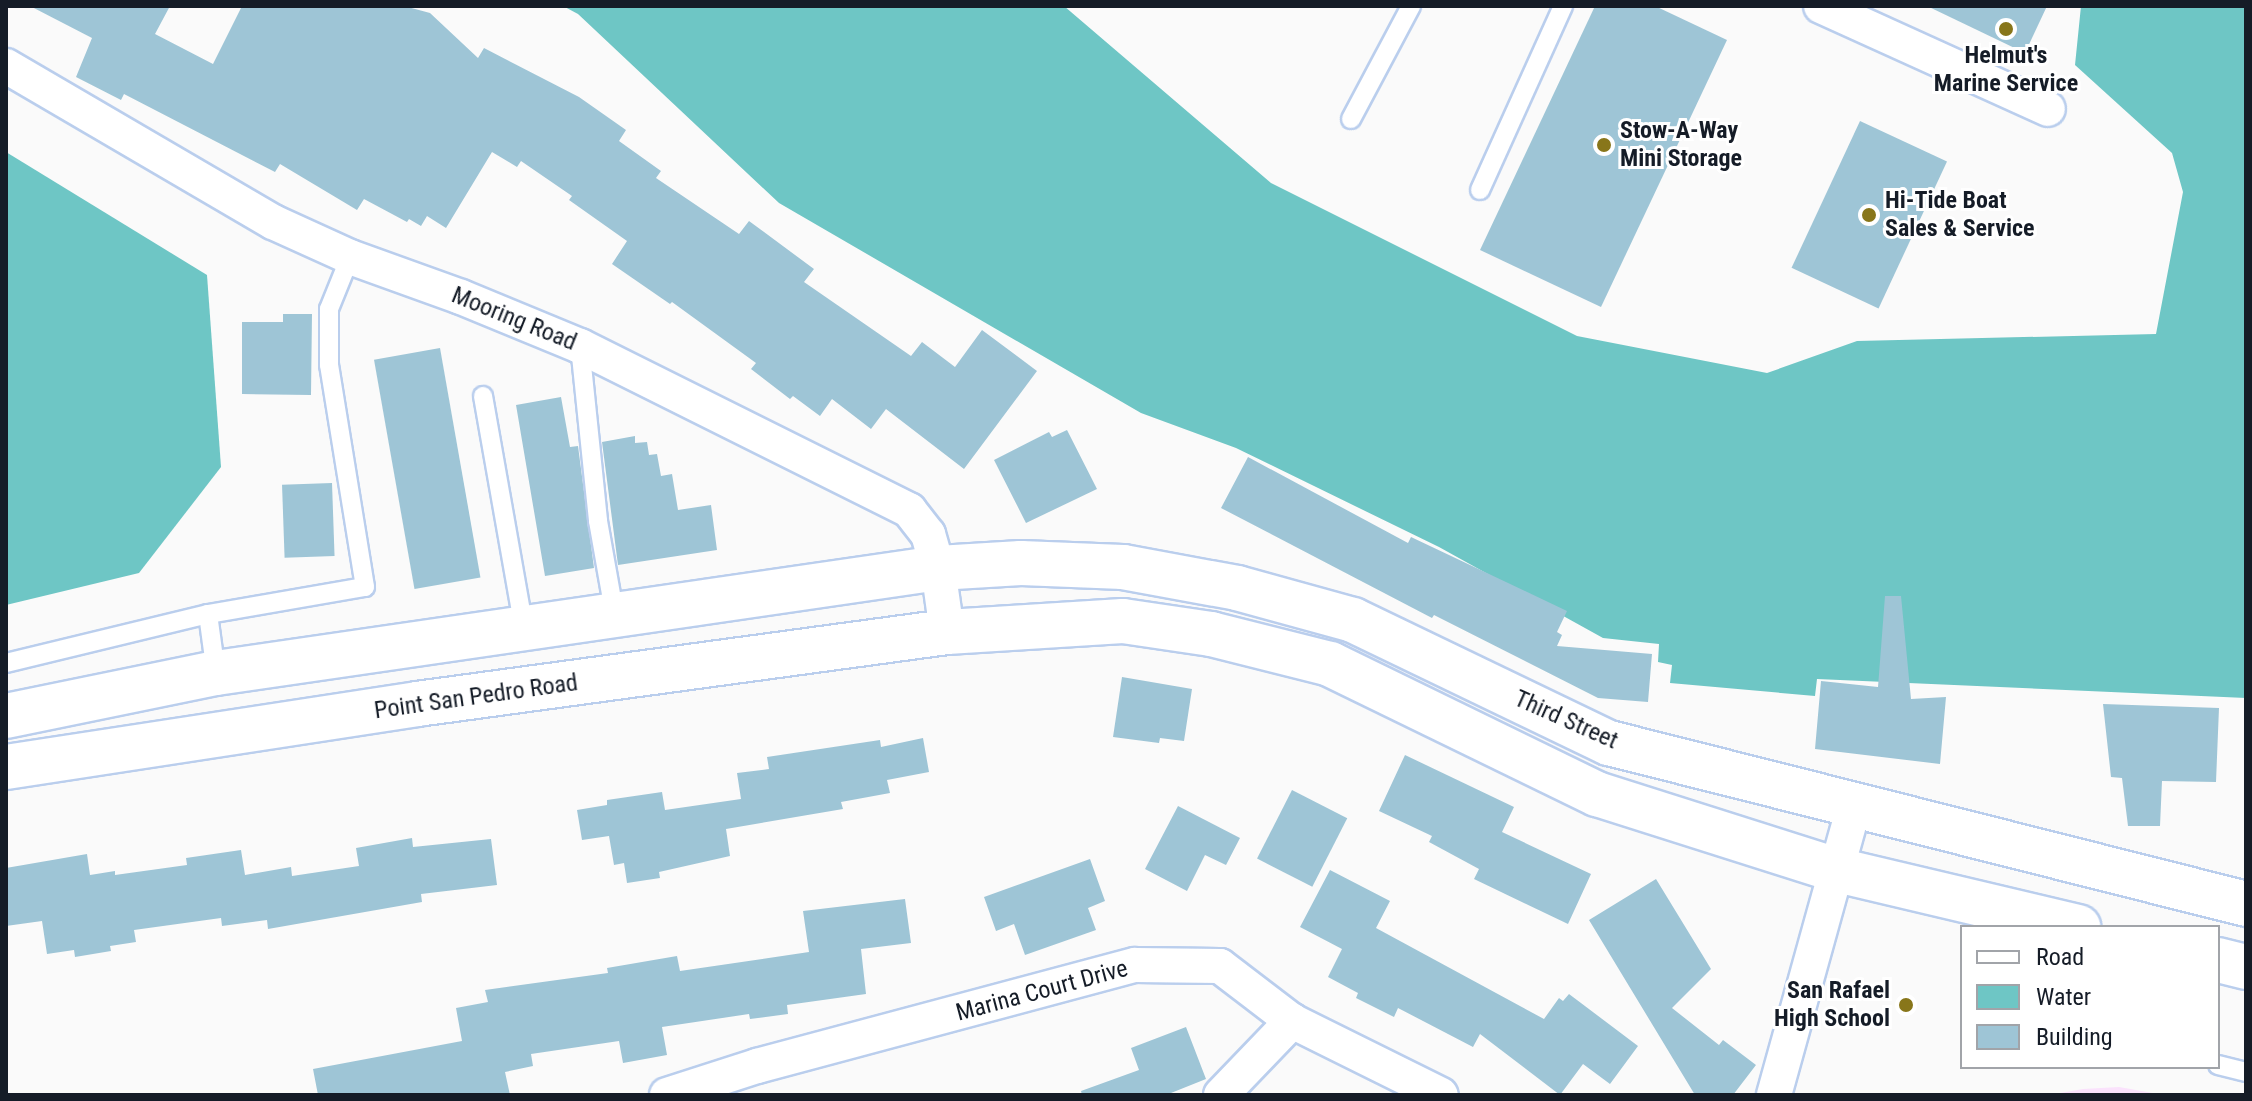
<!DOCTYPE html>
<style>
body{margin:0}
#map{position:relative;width:2252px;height:1101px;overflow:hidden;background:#fafafa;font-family:"Roboto Condensed",sans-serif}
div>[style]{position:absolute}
.green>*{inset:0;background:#fae2fc}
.water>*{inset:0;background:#6ec6c5}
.building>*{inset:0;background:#9ec5d6;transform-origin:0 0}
.roads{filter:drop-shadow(2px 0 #baceed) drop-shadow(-2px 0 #baceed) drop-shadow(0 2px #baceed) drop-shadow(0 -2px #baceed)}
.service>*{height:18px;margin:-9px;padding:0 9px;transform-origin:9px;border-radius:9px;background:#fff}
.minor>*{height:34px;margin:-17px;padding:0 17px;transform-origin:17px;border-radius:17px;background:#fff}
.secondary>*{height:44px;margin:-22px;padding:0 22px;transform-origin:22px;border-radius:22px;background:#fff}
.dots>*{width:22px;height:22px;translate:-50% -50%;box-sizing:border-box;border:4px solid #fff;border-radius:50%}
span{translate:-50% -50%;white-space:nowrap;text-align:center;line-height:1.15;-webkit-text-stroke:6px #fff;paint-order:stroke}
.poi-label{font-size:24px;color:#151c27;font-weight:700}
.left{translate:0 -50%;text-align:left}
.right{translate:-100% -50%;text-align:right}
.street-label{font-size:24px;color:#151c27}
.frame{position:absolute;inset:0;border:8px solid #151c27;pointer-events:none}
.legend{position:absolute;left:1960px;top:925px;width:260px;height:144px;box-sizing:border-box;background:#fff;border:2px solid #a1a4a9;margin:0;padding:10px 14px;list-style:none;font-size:24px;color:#151c27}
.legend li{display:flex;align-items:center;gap:16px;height:40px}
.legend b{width:40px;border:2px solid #a1a4a9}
</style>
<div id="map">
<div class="green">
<i style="clip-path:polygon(2119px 1087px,2164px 1095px,2049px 1095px,2083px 1089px)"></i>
</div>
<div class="water">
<i style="clip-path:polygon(563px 6px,1064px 6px,1271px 183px,1577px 336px,1767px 373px,1857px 341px,2156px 334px,2183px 192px,2172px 153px,2075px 65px,2081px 6px,2246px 6px,2246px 698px,1817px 679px,1815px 696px,1670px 683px,1672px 665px,1658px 662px,1659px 644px,1603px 638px,1439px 547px,1236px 448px,1141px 413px,779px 203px,578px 14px)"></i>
<i style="clip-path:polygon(6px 152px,207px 275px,221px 467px,139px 573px,6px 605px)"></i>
</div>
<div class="building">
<i style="clip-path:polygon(30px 6px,170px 6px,155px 34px,213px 64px,242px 6px,404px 6px,430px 13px,478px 58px,484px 48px,579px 97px,626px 130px,619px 141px,661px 171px,656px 178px,739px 234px,749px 221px,814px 269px,804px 282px,911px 356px,922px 342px,955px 367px,982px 330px,1037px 371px,964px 469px,886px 409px,871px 429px,832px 399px,820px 416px,793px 396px,790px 399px,751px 369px,756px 363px,672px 302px,670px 304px,612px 264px,627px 241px,569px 200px,572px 196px,521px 161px,517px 167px,492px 152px,446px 228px,427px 216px,421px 226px,409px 219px,407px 222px,364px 199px,357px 210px,280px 164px,275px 172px,124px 94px,121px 100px,76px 77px,92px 38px)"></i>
<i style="clip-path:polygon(1595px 6px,1655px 6px,1727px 40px,1601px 307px,1480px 250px)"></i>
<i style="clip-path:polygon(1927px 6px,2047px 6px,2025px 53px)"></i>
<i style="left:1860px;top:121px;width:96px;height:162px;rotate:25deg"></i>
<i style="clip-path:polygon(283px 314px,312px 314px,311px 395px,242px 394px,242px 322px,283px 322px)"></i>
<i style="left:440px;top:348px;width:233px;height:67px;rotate:80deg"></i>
<i style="clip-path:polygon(561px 397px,570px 447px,578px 446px,594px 568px,545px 576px,516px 405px)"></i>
<i style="clip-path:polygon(1067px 430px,1097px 489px,1026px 523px,994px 460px,1049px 432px,1052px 437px)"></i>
<i style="clip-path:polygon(635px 436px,635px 443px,647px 442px,649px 455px,657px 454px,661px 476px,672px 474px,678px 510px,711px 505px,717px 550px,618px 565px,602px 442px)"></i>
<i style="clip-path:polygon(1248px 457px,1408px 543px,1411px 537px,1567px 611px,1557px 632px,1562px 635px,1557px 646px,1652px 654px,1648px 702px,1598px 698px,1434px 615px,1432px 618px,1221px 508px)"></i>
<i style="left:332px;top:483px;width:73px;height:50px;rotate:88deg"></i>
<i style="clip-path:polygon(1885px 596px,1901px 596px,1911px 699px,1946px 697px,1940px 764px,1815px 749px,1821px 681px,1878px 687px)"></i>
<i style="clip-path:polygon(1122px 677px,1192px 689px,1184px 741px,1160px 738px,1159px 743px,1113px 737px)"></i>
<i style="clip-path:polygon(2103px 704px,2219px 708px,2216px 782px,2162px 781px,2160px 826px,2128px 826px,2122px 778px,2111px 777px)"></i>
<i style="clip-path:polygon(923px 738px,929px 772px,887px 780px,890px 793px,841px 802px,843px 809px,726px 829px,730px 856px,659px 872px,660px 878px,627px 883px,624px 863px,614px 865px,609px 836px,582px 840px,577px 810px,607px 805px,607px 800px,662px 792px,665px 810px,741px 799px,737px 773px,769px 769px,767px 757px,880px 740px,881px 747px)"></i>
<i style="clip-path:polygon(1405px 755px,1514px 807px,1502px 832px,1591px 874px,1568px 924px,1474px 879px,1479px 869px,1429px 842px,1432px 836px,1379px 811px)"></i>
<i style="left:1292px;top:790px;width:62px;height:77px;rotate:27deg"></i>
<i style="clip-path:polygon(1178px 806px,1240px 838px,1226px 865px,1205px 855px,1187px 891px,1145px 869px)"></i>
<i style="clip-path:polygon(412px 838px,413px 847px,491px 839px,497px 885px,421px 894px,422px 902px,268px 929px,267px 920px,222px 926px,221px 918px,134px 930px,136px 942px,110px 946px,111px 951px,75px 957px,74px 950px,47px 954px,42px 921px,6px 926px,6px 868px,87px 854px,90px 875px,115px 871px,115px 875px,187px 865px,186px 858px,241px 850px,245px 875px,291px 867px,292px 876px,359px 866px,356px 848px)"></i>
<i style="clip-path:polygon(1090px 859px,1105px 901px,1088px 908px,1096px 930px,1025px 955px,1014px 924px,996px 931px,984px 897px)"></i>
<i style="clip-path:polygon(1330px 870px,1390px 901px,1376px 928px,1544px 1019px,1559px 998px,1563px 1001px,1569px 994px,1638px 1046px,1610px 1084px,1583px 1064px,1560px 1095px,1480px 1034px,1473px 1047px,1398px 1008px,1394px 1017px,1356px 998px,1358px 993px,1328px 977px,1342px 949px,1300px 927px)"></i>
<i style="clip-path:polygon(1656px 879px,1711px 969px,1672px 1008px,1719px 1045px,1723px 1040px,1756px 1065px,1733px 1095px,1695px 1095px,1589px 920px)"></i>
<i style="clip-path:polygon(905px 899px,911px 943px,861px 949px,866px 994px,787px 1005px,788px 1014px,750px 1019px,749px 1014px,662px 1027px,667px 1055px,623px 1063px,619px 1041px,531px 1054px,533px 1066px,505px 1072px,510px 1095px,318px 1095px,313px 1069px,462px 1041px,456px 1008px,488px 1002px,485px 990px,608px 973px,607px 968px,677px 956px,680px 971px,809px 952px,803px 911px)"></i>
<i style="clip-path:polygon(1186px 1027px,1206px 1079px,1166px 1095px,1082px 1095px,1081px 1091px,1139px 1070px,1131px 1048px)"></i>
</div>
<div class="roads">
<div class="service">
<i style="left:1351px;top:119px;width:128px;rotate:-62deg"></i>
<i style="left:1480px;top:190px;width:202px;rotate:-65.7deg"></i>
<i style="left:580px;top:346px;width:176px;rotate:84.1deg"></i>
<i style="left:598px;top:521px;width:97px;rotate:79.9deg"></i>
<i style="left:483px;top:396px;width:237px;rotate:80deg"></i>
<i style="left:208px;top:614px;width:60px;rotate:82.3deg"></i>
<i style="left:6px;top:663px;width:208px;rotate:-13.6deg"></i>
<i style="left:208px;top:614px;width:159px;rotate:-9.8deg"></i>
<i style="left:365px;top:587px;width:225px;rotate:-99.2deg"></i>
<i style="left:329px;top:365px;width:56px;rotate:-90deg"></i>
<i style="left:329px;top:309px;width:56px;rotate:-68deg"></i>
<i style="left:2218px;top:1065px;width:29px;rotate:14deg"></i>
</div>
<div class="minor">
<i style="left:1821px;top:6px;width:249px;rotate:24.4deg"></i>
<i style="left:6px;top:66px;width:309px;rotate:30.3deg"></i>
<i style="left:273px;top:222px;width:85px;rotate:24.4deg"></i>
<i style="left:350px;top:257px;width:118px;rotate:19.8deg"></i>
<i style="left:461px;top:297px;width:129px;rotate:22.4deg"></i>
<i style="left:580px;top:346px;width:368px;rotate:26.5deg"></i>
<i style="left:909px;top:510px;width:31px;rotate:52deg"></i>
<i style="left:928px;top:534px;width:35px;rotate:74deg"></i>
<i style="left:938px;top:568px;width:65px;rotate:82deg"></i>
<i style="left:667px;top:1095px;width:95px;rotate:-17.9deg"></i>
<i style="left:757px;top:1066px;width:391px;rotate:-15deg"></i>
<i style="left:1135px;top:965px;width:85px;rotate:0.7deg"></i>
<i style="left:1220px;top:966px;width:91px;rotate:37.4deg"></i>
<i style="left:1292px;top:1021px;width:166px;rotate:26.4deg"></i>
<i style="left:1221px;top:1095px;width:103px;rotate:-46.2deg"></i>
<i style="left:1774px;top:1095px;width:300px;rotate:-74.5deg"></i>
</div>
<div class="secondary">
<i style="left:6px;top:716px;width:214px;rotate:-11.6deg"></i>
<i style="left:216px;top:673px;width:730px;rotate:-8.27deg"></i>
<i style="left:938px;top:568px;width:83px;rotate:-3.4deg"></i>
<i style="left:1021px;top:563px;width:102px;rotate:2.2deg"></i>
<i style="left:1123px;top:567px;width:116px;rotate:10.4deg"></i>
<i style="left:1237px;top:588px;width:120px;rotate:15.4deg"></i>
<i style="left:1353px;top:620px;width:284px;rotate:25.7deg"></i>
<i style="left:1609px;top:743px;width:657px;rotate:14.18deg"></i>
<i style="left:6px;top:767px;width:416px;rotate:-8.7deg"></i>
<i style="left:417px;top:704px;width:535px;rotate:-7.74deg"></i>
<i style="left:947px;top:632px;width:176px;rotate:-3.6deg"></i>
<i style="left:1123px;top:621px;width:89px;rotate:8.4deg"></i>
<i style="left:1211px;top:634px;width:123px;rotate:14.1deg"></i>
<i style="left:1330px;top:664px;width:297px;rotate:26deg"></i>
<i style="left:1597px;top:794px;width:252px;rotate:17.6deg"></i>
<i style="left:1837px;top:870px;width:248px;rotate:13.3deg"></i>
<i style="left:2218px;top:960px;width:29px;rotate:14deg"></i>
</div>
</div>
<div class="dots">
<i style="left:2006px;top:29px;background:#88761a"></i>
<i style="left:1604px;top:145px;background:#88761a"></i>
<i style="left:1869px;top:215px;background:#88761a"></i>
<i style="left:1906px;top:1005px;background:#88761a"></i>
</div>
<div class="poi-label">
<span style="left:2006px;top:70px">Helmut's<br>Marine Service</span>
<span class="left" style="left:1620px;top:145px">Stow-A-Way<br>Mini Storage</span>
<span class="left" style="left:1885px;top:215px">Hi-Tide Boat<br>Sales &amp; Service</span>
<span class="right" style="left:1890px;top:1005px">San Rafael<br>High School</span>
</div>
<div class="street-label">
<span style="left:514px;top:319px;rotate:22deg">Mooring Road</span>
<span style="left:476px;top:697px;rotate:-8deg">Point San Pedro Road</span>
<span style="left:1566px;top:720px;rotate:24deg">Third Street</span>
<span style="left:1042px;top:991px;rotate:-15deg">Marina Court Drive</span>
</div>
<div class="frame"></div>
<ul class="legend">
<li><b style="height:10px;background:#fff"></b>Road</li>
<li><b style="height:22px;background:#6ec6c5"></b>Water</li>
<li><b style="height:22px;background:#9ec5d6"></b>Building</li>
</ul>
</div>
